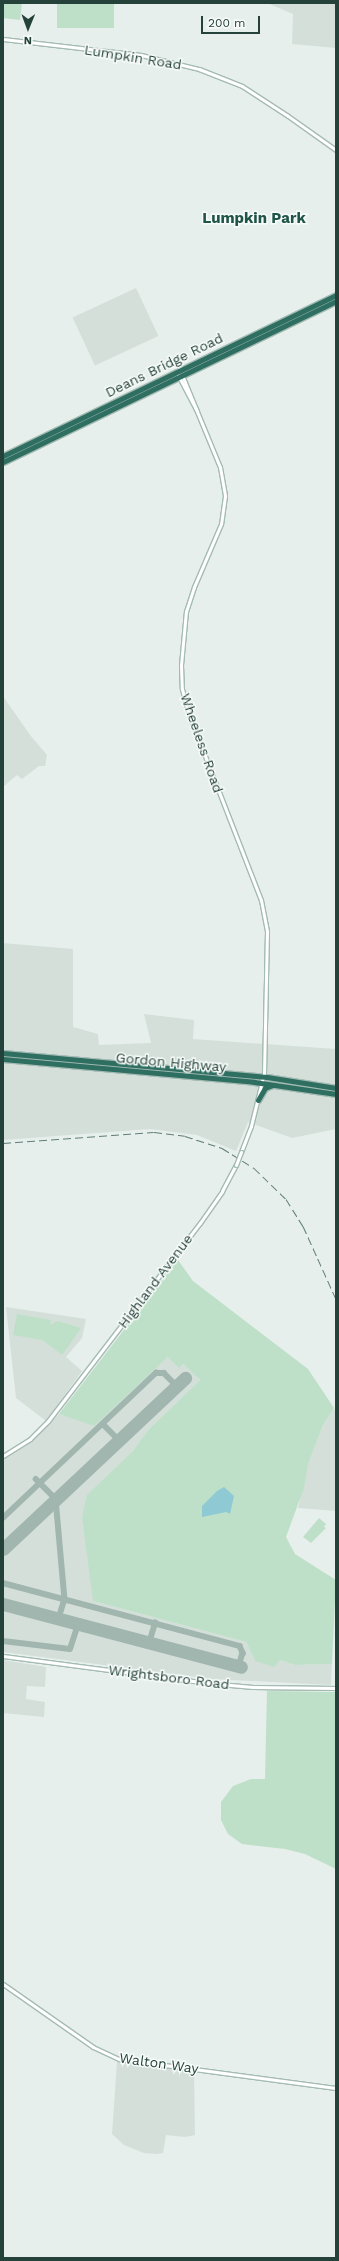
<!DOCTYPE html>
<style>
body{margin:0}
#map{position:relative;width:339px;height:2261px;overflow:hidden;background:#e6efeb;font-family:"Work Sans",sans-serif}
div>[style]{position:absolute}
.built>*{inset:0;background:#d4dfda;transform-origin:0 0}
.green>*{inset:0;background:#bfe0c8;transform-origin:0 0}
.water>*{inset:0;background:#8ec9d4}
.taxiway>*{height:5.5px;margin:-2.75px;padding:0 2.75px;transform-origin:2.75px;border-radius:2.75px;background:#a2b6b0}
.runway>*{height:13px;margin:-6.5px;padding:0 6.5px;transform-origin:6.5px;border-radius:6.5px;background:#a2b6b0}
.roads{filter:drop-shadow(1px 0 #a4bbb3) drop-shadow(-1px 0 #a4bbb3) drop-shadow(0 1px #a4bbb3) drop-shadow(0 -1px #a4bbb3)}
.secondary>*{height:3px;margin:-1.5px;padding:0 1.5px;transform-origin:1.5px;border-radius:1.5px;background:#fff}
.highway>*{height:5px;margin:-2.5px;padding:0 2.5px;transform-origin:2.5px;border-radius:2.5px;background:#2f6f62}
.rail>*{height:1px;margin-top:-0.5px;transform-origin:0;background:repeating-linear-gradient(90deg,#5f7d75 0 8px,transparent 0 12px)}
.bridges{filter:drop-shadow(1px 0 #a4bbb3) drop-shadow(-1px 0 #a4bbb3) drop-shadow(0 1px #a4bbb3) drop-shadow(0 -1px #a4bbb3)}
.secondary-bridge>*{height:3px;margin:-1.5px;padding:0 1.5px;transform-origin:1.5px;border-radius:1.5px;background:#fff}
span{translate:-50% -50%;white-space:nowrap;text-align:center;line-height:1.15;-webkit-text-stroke:3px #f7fbf9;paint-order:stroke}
.street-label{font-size:14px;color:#24423a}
.neighbourhood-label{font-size:15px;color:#1f5548;font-weight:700}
.frame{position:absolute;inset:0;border:4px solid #24423a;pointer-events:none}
.north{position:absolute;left:8px;top:8px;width:40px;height:40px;-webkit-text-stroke:3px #f7fbf9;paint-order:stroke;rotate:181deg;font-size:11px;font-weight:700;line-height:16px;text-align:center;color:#24423a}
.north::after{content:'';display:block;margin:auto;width:14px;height:18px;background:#24423a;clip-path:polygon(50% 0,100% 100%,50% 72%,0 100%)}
.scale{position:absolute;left:201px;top:16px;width:59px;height:18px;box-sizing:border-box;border:2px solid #24423a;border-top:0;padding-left:5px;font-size:12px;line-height:14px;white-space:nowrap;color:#24423a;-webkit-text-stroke:3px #f7fbf9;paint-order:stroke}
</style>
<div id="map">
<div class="built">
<i style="clip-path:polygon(267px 3px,336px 3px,336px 48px,292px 44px,293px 14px)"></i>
<i style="left:136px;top:288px;width:53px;height:70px;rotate:65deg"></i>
<i style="clip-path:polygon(3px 696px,30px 735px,47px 755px,45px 766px,39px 766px,22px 779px,17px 775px,3px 787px)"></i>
<i style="clip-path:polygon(3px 943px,73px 949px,73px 1027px,98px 1034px,99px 1045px,151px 1043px,144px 1014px,194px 1020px,193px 1039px,336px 1049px,336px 1129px,292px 1138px,248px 1122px,236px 1151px,197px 1135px,150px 1129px,3px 1140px)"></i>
<i style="clip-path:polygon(6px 1307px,86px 1319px,82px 1338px,66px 1357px,82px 1371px,46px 1421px,16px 1398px)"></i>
<i style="clip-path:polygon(168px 1357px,183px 1364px,200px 1380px,148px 1430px,132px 1452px,93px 1601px,246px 1642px,255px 1661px,280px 1660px,295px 1665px,332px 1664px,331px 1685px,212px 1679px,3px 1652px,3px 1460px,29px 1444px,59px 1414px,94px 1425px)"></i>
<i style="clip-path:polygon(334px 1408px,336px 1415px,336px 1511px,298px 1508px,308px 1465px,323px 1425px)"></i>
<i style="clip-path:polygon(3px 1660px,46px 1667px,45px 1687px,27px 1686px,26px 1699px,45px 1702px,44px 1717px,3px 1713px)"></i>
<i style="clip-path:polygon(117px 2062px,194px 2071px,195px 2135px,185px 2137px,166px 2135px,163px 2153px,156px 2154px,144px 2153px,124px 2145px,112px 2134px)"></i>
</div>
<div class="green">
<i style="clip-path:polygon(3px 3px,22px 3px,20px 20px,3px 18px)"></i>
<i style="left:57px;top:3px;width:57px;height:25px"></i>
<i style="clip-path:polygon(178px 1260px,193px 1281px,308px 1369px,334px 1408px,323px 1425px,308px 1465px,304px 1488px,286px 1537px,295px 1554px,336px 1580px,332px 1664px,295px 1665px,280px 1660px,274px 1667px,255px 1661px,246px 1642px,93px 1601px,82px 1517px,87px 1495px,132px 1452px,148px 1430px,200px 1380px,183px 1364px,179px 1368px,168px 1357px,94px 1426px,59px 1414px)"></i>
<i style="clip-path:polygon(17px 1314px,51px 1320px,50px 1325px,58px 1321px,81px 1328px,63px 1354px,61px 1354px,42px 1340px,13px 1335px)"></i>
<i style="clip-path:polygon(319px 1518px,326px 1524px,324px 1527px,326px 1528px,311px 1543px,303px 1537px)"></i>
<i style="clip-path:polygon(267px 1691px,336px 1692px,336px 1869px,305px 1854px,285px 1849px,242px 1844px,228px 1834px,221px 1820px,221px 1802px,233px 1786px,251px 1779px,265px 1779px)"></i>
</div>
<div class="water">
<i style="clip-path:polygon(224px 1487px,234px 1496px,230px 1514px,226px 1512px,202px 1517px,202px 1506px,217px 1491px)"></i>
</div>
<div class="taxiway">
<i style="left:103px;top:1424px;width:23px;rotate:45deg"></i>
<i style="left:36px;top:1479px;width:28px;rotate:45deg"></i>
<i style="left:56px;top:1499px;width:100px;rotate:84.9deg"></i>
<i style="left:65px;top:1599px;width:21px;rotate:107deg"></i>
<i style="left:3px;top:1518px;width:211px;rotate:-43.5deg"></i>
<i style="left:156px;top:1373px;width:8px"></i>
<i style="left:164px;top:1373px;width:18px;rotate:45deg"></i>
<i style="left:3px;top:1583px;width:245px;rotate:14.9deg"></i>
<i style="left:240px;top:1646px;width:8px;rotate:67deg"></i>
<i style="left:243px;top:1653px;width:14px;rotate:107deg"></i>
<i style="left:3px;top:1641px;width:67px;rotate:6.8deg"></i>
<i style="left:70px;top:1649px;width:26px;rotate:-72deg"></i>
<i style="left:149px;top:1643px;width:21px;rotate:-73deg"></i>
</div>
<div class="runway">
<i style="left:3px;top:1549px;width:250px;rotate:-43.2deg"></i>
<i style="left:3px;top:1604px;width:246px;rotate:14.8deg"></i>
</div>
<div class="roads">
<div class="secondary">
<i style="left:3px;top:39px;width:139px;rotate:6.6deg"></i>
<i style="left:141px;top:55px;width:60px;rotate:13.6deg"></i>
<i style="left:199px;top:69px;width:46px;rotate:21.6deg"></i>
<i style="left:242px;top:86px;width:55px;rotate:33.1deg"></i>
<i style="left:288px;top:116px;width:59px;rotate:35.3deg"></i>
<i style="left:178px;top:375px;width:41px;rotate:62.2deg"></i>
<i style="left:182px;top:375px;width:100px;rotate:67.6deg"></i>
<i style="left:220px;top:467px;width:29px;rotate:80deg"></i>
<i style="left:225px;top:496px;width:28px;rotate:98deg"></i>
<i style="left:221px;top:524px;width:69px;rotate:113.2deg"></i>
<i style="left:194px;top:587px;width:25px;rotate:108deg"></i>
<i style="left:186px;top:611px;width:54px;rotate:95.3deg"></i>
<i style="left:181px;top:665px;width:24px;rotate:88deg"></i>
<i style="left:182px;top:689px;width:24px;rotate:75deg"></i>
<i style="left:188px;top:712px;width:202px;rotate:68.8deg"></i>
<i style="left:261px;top:900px;width:32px;rotate:79deg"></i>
<i style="left:267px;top:931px;width:142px;rotate:91.2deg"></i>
<i style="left:264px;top:1073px;width:55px;rotate:103.8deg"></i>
<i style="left:251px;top:1126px;width:28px;rotate:111deg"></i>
<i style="left:3px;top:1456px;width:32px;rotate:-32deg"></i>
<i style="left:30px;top:1439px;width:25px;rotate:-45deg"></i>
<i style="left:48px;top:1421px;width:250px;rotate:-52.5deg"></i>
<i style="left:200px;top:1223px;width:39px;rotate:-55deg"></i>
<i style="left:222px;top:1191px;width:30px;rotate:-62deg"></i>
<i style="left:3px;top:1656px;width:207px;rotate:7.5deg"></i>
<i style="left:208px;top:1683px;width:45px;rotate:5.1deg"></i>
<i style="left:253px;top:1687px;width:83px;rotate:0.7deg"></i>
<i style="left:3px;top:1984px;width:110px;rotate:35deg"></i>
<i style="left:93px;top:2047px;width:29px;rotate:25deg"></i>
<i style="left:119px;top:2059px;width:219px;rotate:7.6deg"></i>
</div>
<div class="highway">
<i style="left:3px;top:456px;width:370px;rotate:-25.8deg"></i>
<i style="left:3px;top:462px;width:370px;rotate:-25.8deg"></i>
<i style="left:3px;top:1053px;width:265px;rotate:5.2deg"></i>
<i style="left:267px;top:1077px;width:70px;rotate:9.1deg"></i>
<i style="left:3px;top:1059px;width:252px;rotate:5.2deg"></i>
<i style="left:254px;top:1082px;width:83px;rotate:8.3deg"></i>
<i style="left:258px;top:1100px;width:14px;rotate:-60deg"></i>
<i style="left:265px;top:1088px;width:9px;rotate:-21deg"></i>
</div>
</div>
<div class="rail">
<i style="left:3px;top:1143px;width:151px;rotate:-4.2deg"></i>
<i style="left:154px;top:1132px;width:31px;rotate:7deg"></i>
<i style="left:185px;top:1136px;width:39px;rotate:18deg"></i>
<i style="left:222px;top:1148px;width:38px;rotate:32deg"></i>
<i style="left:254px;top:1168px;width:45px;rotate:44.1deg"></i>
<i style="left:286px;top:1199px;width:32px;rotate:58deg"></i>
<i style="left:303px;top:1226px;width:80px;rotate:65.7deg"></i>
</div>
<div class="bridges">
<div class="secondary-bridge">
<i style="left:236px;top:1165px;width:14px;rotate:-69deg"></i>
</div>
</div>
<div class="street-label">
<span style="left:133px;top:57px;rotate:9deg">Lumpkin Road</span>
<span style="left:164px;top:365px;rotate:-26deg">Deans Bridge Road</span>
<span style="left:202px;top:743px;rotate:71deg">Wheeless Road</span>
<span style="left:171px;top:1062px;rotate:5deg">Gordon Highway</span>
<span style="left:155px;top:1281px;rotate:-53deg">Highland Avenue</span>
<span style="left:169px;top:1677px;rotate:7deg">Wrightsboro Road</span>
<span style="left:159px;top:2063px;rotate:8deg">Walton Way</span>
</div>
<div class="neighbourhood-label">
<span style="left:254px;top:219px">Lumpkin Park</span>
</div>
<div class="frame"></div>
<div class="north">N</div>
<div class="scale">200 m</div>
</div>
